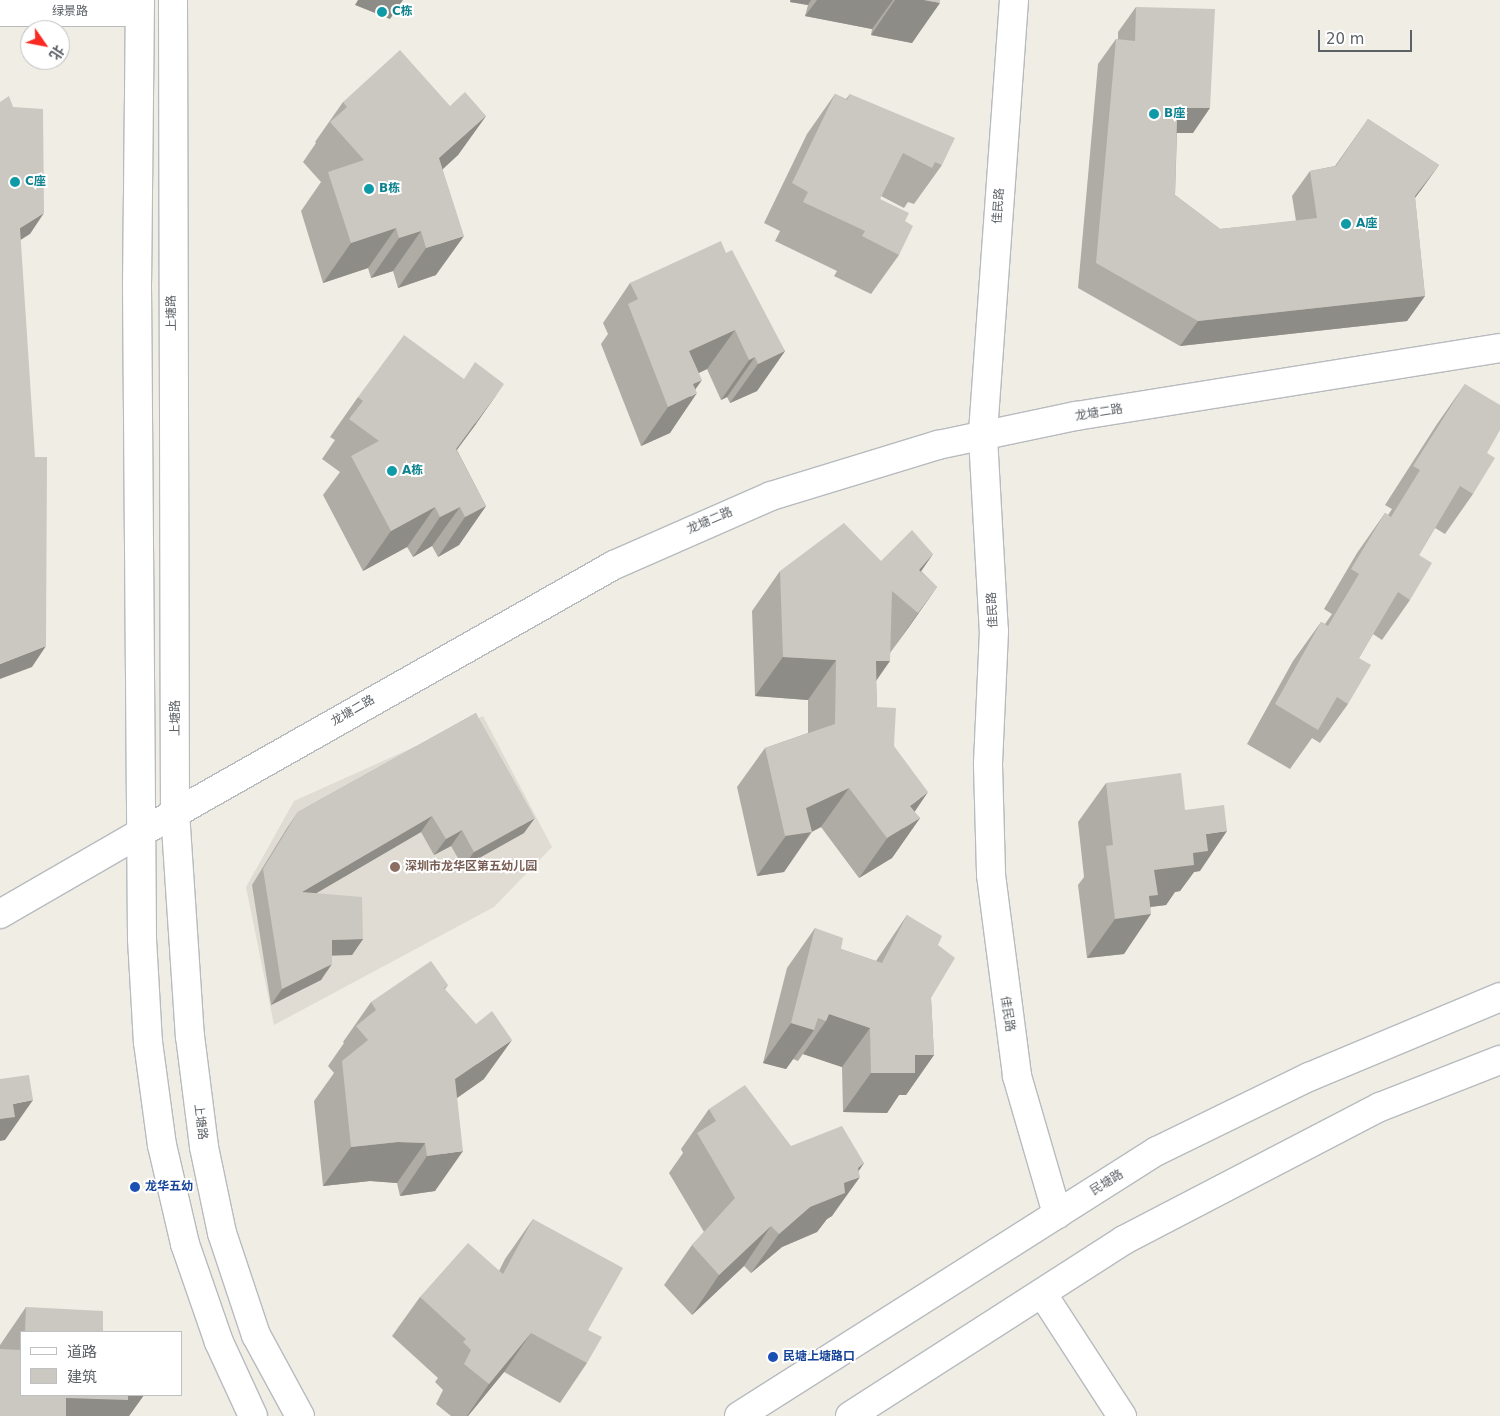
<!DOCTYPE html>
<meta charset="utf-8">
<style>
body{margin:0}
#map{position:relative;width:1500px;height:1416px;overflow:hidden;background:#f0ede4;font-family:"DejaVu Sans","Noto Sans SC",sans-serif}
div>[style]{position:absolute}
.education>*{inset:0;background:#e0dcd3}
.roads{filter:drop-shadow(1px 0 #b7bbbf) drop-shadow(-1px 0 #b7bbbf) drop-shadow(0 1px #b7bbbf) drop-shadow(0 -1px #b7bbbf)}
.street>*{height:28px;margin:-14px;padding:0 14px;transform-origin:14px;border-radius:14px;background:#fff}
.secondary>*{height:28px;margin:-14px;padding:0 14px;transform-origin:14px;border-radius:14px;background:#fff}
.wall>*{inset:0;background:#afaca6}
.shaded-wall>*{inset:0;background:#8e8c87}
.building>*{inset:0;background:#cbc8c1}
.dots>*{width:14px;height:14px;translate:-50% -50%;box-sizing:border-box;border:2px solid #fff;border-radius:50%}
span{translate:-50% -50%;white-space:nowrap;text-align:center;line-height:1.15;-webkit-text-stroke:4px #fff;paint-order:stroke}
.street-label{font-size:12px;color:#5c6166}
.culture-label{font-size:12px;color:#0d838f;font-weight:700}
.left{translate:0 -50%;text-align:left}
.education-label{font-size:12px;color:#785e54;font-weight:700}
.transit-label{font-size:12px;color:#164399;font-weight:700}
.legend{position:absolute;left:20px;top:1331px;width:162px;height:65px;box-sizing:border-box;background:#fff;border:1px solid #bec0c2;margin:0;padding:6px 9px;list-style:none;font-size:15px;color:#5c6166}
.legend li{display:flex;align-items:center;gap:10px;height:25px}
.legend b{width:25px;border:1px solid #bec0c2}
.north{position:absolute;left:20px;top:20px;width:50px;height:50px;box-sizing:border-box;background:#fff;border:1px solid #bec0c2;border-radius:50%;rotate:123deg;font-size:14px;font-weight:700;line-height:20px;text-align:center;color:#5c6166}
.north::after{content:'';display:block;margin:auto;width:18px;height:22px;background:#fa2921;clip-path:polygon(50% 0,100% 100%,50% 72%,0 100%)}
.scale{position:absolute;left:1318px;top:30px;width:94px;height:22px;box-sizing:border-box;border:2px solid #5c6166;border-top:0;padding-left:6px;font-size:15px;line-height:18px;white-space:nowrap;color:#5c6166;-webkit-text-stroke:4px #fff;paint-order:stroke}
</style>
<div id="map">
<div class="education">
<i style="clip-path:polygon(483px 716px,552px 847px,494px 907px,274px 1025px,246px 887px,294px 801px)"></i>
</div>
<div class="roads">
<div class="street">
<i style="left:1014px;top:0;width:438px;rotate:94.1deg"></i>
<i style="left:983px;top:437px;width:194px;rotate:86.8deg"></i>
<i style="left:994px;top:631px;width:134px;rotate:92.6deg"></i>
<i style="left:988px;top:765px;width:110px;rotate:88.4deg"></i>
<i style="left:991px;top:875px;width:203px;rotate:82.6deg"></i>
<i style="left:1017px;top:1076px;width:144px;rotate:73.8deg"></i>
<i style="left:0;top:12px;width:139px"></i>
<i style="left:142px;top:832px;width:542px;rotate:-29.5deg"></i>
<i style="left:614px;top:565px;width:171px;rotate:-23.7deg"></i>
<i style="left:771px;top:496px;width:175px;rotate:-17deg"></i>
<i style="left:938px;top:445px;width:141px;rotate:-11.9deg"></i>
<i style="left:1076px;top:416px;width:429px;rotate:-9.1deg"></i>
<i style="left:1042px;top:1293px;width:147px;rotate:57deg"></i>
</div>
<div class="secondary">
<i style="left:140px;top:0;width:285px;rotate:90.6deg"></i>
<i style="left:137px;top:285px;width:654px;rotate:89.56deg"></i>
<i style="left:142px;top:939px;width:103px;rotate:86.7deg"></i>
<i style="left:148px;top:1042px;width:104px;rotate:82.3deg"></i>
<i style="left:162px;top:1145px;width:102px;rotate:76.9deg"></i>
<i style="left:185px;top:1244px;width:104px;rotate:70.9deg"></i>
<i style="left:219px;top:1342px;width:81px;rotate:65.3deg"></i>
<i style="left:173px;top:0;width:812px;rotate:89.86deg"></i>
<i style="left:175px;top:812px;width:225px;rotate:86.2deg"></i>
<i style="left:190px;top:1036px;width:112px;rotate:82.8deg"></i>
<i style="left:204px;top:1147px;width:88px;rotate:78.2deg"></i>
<i style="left:222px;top:1233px;width:108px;rotate:71.6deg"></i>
<i style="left:256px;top:1335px;width:92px;rotate:61.5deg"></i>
<i style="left:0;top:914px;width:164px;rotate:-30deg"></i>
<i style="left:739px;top:1416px;width:495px;rotate:-32.4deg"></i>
<i style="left:1157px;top:1151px;width:169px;rotate:-26deg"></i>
<i style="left:1309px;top:1077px;width:207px;rotate:-22.7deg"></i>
<i style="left:850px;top:1416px;width:326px;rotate:-32.7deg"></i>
<i style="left:1124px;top:1240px;width:288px;rotate:-27.5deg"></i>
<i style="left:1380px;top:1107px;width:129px;rotate:-21.4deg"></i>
</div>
</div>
<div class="wall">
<i style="clip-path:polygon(790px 0,940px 0,912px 43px,871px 35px,872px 29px,805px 16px,808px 5px,790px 2px)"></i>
<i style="clip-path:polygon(1136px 7px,1193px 133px,1177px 133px,1175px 195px,1220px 229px,1296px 221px,1292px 196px,1310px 171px,1335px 166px,1368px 119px,1439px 165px,1415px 198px,1425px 296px,1407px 321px,1180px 346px,1078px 288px,1098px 64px,1116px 39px,1118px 39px,1118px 32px)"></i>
<i style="clip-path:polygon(835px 94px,846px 99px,850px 94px,942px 165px,914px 204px,908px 202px,904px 208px,881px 196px,880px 199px,905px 221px,899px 255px,871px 294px,834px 276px,837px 271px,775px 241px,780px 231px,764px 223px,807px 134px)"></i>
<i style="clip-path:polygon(343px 102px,450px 106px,486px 116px,458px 155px,443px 169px,436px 275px,398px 288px,393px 271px,371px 278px,368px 268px,323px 283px,301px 211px,321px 182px,303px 162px,316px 143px,315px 142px)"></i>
<i style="clip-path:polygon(726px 253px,785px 351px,757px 391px,730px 403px,727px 397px,721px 400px,707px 369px,699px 373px,695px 389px,670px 433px,641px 446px,601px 344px,608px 334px,603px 323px,630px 283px)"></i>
<i style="clip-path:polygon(1465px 384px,1487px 453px,1473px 494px,1445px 534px,1435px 528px,1419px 555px,1410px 600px,1382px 640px,1373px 634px,1359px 658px,1348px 704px,1320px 743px,1312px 738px,1290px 769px,1247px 744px,1293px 661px,1321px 622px,1325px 624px,1332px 614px,1324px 609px,1357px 553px,1385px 513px,1388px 515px,1392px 509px,1385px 505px,1437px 424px)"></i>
<i style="clip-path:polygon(358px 397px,476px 424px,457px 450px,486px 506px,459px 545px,438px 557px,432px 546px,413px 557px,407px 547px,363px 571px,323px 495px,340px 472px,322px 459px,335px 440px,330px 437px)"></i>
<i style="clip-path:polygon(933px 554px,921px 571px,937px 587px,890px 653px,876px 681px,877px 707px,894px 746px,914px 812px,920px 818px,892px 858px,859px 878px,821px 827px,812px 832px,784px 872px,757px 876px,737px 787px,765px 748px,808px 733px,808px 700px,755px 696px,752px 611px,780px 571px,881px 561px)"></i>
<i style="clip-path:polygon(476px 713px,524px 833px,463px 867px,451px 846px,434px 855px,421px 832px,316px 893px,363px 939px,352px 955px,332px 955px,321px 980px,271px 1005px,252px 885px,287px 828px,298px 812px)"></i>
<i style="clip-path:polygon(1106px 783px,1185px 810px,1200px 871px,1194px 872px,1180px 891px,1175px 892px,1166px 905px,1151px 907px,1124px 954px,1087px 958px,1078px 885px,1084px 877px,1078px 822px)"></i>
<i style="clip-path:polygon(907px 915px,938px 945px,931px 998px,934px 1055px,906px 1095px,899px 1095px,887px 1113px,843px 1112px,842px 1067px,803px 1054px,798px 1061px,793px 1059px,786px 1069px,763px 1063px,787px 968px,815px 928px,841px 949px,876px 961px,880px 955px)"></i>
<i style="clip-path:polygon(448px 985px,445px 989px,484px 1079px,457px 1098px,435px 1191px,400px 1196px,397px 1183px,370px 1181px,323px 1186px,314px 1101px,334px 1073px,328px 1066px,344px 1043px,343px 1042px,371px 1002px)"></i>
<i style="clip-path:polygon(709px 1109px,791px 1146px,864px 1163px,859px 1171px,832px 1216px,827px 1219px,817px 1232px,782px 1247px,751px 1273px,744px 1266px,692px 1315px,664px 1285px,692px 1245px,704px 1232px,669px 1173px,683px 1153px,681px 1149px)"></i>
<i style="clip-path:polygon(533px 1219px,588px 1330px,587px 1363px,560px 1403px,504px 1372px,468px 1416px,451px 1416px,436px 1404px,443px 1390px,435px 1382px,438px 1378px,392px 1336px,420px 1297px,499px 1271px,505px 1259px)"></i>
<i style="clip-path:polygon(26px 1307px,103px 1332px,21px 1332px,21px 1395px,144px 1395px,129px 1416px,0 1416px,0 1345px)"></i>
</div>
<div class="shaded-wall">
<i style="clip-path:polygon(358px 0,403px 0,390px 19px,355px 5px)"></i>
<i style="clip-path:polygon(791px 0,811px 0,808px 5px,790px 2px)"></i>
<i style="clip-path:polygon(817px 0,893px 0,872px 29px,805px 16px)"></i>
<i style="clip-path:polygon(895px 0,924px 0,940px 3px,912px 43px,871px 35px)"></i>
<i style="clip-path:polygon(1183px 108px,1210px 108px,1193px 133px,1168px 133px)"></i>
<i style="clip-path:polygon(486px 116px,458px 155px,412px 197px,439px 158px)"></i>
<i style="clip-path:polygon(1439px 165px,1421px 190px,1397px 221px,1415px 196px)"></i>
<i style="clip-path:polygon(44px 213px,30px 234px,6px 249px,20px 228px)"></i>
<i style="clip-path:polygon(396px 228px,368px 268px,323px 283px,351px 243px)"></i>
<i style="clip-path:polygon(421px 231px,393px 271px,371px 278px,399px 238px)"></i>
<i style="clip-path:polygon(464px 236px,436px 275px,398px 288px,426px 248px)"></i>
<i style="clip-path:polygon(1425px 296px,1407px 321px,1180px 346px,1198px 321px)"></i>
<i style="clip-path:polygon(735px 330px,707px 369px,662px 390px,689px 351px)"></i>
<i style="clip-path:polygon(785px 351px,757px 391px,730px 403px,758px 364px)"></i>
<i style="clip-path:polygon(755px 357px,727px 397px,721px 400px,749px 360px)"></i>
<i style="clip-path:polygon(702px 380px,690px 397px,697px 393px,670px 433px,641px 446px,668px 407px,693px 384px)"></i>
<i style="clip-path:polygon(504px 384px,476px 424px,428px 488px,456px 449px)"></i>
<i style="clip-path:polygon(486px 506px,459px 545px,438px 557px,465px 517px)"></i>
<i style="clip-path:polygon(435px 507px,407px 547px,363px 571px,391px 531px)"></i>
<i style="clip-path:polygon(460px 507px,432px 546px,413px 557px,440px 517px)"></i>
<i style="clip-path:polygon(933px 554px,906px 593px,919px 570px)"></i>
<i style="clip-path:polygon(937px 587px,909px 627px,890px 653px,918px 613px)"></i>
<i style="clip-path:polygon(46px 646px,32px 667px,0 679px,0 664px)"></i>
<i style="clip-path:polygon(783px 657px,836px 660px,808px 700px,755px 696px)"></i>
<i style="clip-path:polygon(876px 661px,890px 661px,862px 701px)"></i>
<i style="clip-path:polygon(849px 788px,821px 827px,811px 832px,784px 872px,757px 876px,806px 808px)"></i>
<i style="clip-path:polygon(928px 792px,903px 829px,920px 818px,892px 858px,859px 878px,910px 806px)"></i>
<i style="clip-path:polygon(432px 816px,421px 832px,291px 908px,302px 892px)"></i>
<i style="clip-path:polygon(535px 818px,524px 833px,463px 867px,474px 852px)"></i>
<i style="clip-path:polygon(462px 830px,451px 846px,434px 855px,446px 839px)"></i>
<i style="clip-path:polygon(1227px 831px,1200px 871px,1194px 872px,1180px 891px,1175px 892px,1166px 905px,1149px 907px,1151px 914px,1124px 954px,1087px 958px,1115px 919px,1154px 870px,1206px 834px)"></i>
<i style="clip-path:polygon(363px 939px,352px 955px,321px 956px,332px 940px)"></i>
<i style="clip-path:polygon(332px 964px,321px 980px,271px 1005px,282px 989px)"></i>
<i style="clip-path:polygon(829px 1014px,870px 1028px,842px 1067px,803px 1054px,826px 1021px)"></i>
<i style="clip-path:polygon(791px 1023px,814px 1030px,786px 1069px,763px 1063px)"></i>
<i style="clip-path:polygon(512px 1040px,484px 1079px,427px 1119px,455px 1079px)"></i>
<i style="clip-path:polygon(915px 1055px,934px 1055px,906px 1095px,899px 1095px,887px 1113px,843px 1112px,871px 1073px)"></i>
<i style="clip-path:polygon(33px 1100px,5px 1140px,0 1141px,0 1119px,13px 1104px)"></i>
<i style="clip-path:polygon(398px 1142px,425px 1143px,397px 1183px,370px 1181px,323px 1186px,351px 1147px)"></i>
<i style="clip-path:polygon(463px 1151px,435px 1191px,400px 1196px,427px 1156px)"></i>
<i style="clip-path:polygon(864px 1163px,852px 1180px,860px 1177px,832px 1216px,827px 1219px,817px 1232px,782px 1247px,751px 1273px,779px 1234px,810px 1207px,844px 1183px,858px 1168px)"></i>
<i style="clip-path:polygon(771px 1226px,744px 1266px,692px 1315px,719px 1275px)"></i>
<i style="clip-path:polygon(531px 1333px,504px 1372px,468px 1416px,467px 1416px,489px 1384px)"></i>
<i style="clip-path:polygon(123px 1395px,144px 1395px,129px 1416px,54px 1416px,66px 1398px)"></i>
</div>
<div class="building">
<i style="clip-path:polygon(924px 0,940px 0,940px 3px)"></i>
<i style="clip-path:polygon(1136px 7px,1215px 9px,1210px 108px,1183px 108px,1183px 120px,1177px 120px,1175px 195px,1220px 229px,1317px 218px,1310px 171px,1336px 166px,1368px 119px,1439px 165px,1415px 196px,1425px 296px,1198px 321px,1096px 263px,1116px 39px,1135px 41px)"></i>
<i style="clip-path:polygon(400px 50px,450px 106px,465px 92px,486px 116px,439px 158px,464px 236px,426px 248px,421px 231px,399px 238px,396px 228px,351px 243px,328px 172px,364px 160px,330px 122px,347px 107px,343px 102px)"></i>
<i style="clip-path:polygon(835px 94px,847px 100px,850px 94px,955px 138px,942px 165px,935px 162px,932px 168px,903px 153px,880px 199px,909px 213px,905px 221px,913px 226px,899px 255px,862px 236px,865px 231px,803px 202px,808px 192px,792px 183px)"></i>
<i style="clip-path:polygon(9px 96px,13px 107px,43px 109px,44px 213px,20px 228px,35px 457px,47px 457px,46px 646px,0 664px,0 102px)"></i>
<i style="clip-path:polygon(721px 241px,726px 253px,732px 250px,785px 351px,758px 364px,755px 357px,749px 360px,735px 330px,689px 351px,702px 380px,693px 384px,697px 393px,668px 407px,628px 304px,638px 299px,630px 283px)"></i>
<i style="clip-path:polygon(404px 335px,464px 379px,475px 362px,504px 384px,456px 449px,486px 506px,465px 517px,460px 507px,440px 517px,435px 507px,391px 531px,351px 456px,379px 441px,349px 419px,363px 401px,358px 397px)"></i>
<i style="clip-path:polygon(1465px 384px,1500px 405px,1500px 430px,1487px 453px,1495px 458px,1473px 494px,1460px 486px,1419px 555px,1432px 563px,1410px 600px,1398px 592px,1359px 658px,1371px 665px,1348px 704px,1337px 697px,1318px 730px,1275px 704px,1321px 622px,1328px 626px,1359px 574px,1351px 569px,1385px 513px,1391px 517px,1420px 470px,1413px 466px)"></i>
<i style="clip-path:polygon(844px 523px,881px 561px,912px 530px,933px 554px,919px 570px,937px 587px,918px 613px,892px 591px,890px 661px,876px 661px,877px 707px,896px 708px,894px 746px,928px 792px,910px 806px,920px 818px,887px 838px,849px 788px,806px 808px,812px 832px,785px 836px,765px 748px,835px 724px,836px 660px,783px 657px,780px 571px)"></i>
<i style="clip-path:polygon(476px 713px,535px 818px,474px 852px,462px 830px,446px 839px,432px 816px,302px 892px,362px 897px,363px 939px,332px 940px,332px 964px,282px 989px,263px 869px,298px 812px)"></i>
<i style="clip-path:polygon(1181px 773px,1185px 810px,1224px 805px,1227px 831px,1206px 834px,1208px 851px,1193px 853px,1194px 865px,1154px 870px,1158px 895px,1149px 896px,1151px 914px,1115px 919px,1106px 846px,1113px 845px,1106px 783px)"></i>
<i style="clip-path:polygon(907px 915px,942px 936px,938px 945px,955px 958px,931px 998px,934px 1055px,915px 1055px,915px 1073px,871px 1073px,870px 1028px,829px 1014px,826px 1021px,818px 1018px,814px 1030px,791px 1023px,815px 928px,843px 938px,841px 949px,882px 963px)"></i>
<i style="clip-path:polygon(431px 961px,448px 985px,444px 988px,476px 1024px,492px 1011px,512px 1040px,455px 1079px,463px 1151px,427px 1156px,425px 1143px,398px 1142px,351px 1147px,342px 1061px,368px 1040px,356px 1026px,376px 1010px,371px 1002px)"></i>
<i style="clip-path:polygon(29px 1075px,33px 1100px,13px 1104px,15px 1117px,0 1119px,0 1079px)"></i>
<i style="clip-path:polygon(745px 1085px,791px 1146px,842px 1126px,864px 1163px,858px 1168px,860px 1177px,844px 1183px,845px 1193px,810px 1207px,779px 1234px,771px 1226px,719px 1275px,692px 1245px,735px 1198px,697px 1133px,716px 1121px,709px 1109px)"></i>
<i style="clip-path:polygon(533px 1219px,623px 1268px,588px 1330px,602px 1337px,587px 1363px,531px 1333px,489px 1384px,464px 1364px,471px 1350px,463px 1342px,466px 1339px,420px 1297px,468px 1243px,503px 1274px)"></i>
<i style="clip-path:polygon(26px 1307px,103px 1311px,103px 1332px,25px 1332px)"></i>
<i style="clip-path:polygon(0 1349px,21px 1350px,21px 1395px,128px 1395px,128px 1400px,66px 1398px,66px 1416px,0 1416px)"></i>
</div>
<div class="dots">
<i style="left:382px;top:12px;background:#0f9aa8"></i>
<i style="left:1154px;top:114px;background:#0f9aa8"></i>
<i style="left:15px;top:182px;background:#0f9aa8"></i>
<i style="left:369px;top:189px;background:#0f9aa8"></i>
<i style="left:1346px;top:224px;background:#0f9aa8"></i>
<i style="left:392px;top:471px;background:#0f9aa8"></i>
<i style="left:395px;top:867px;background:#8d6e63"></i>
<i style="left:135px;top:1187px;background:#1a4fb4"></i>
<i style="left:773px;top:1357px;background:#1a4fb4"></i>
</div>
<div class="street-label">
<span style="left:70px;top:12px">绿景路</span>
<span style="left:999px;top:206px;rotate:-86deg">佳民路</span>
<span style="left:172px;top:313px;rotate:-91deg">上塘路</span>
<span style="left:1099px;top:413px;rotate:-9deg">龙塘二路</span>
<span style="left:710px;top:521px;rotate:-23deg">龙塘二路</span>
<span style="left:993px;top:610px;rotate:-93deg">佳民路</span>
<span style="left:353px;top:711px;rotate:-30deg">龙塘二路</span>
<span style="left:176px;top:718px;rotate:-90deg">上塘路</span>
<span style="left:1007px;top:1014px;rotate:81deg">佳民路</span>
<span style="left:200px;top:1122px;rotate:83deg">上塘路</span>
<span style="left:1107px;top:1183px;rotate:-32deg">民塘路</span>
</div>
<div class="culture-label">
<span class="left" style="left:392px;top:12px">C栋</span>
<span class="left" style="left:1164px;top:114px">B座</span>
<span class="left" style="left:25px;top:182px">C座</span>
<span class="left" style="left:379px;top:189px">B栋</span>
<span class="left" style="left:1356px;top:224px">A座</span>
<span class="left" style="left:402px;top:471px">A栋</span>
</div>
<div class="education-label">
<span class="left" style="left:405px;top:867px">深圳市龙华区第五幼儿园</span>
</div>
<div class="transit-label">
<span class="left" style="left:145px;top:1187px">龙华五幼</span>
<span class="left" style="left:783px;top:1357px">民塘上塘路口</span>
</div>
<ul class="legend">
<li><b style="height:6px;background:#fff"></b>道路</li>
<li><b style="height:14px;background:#cbc8c1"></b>建筑</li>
</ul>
<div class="north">北</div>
<div class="scale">20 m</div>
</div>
